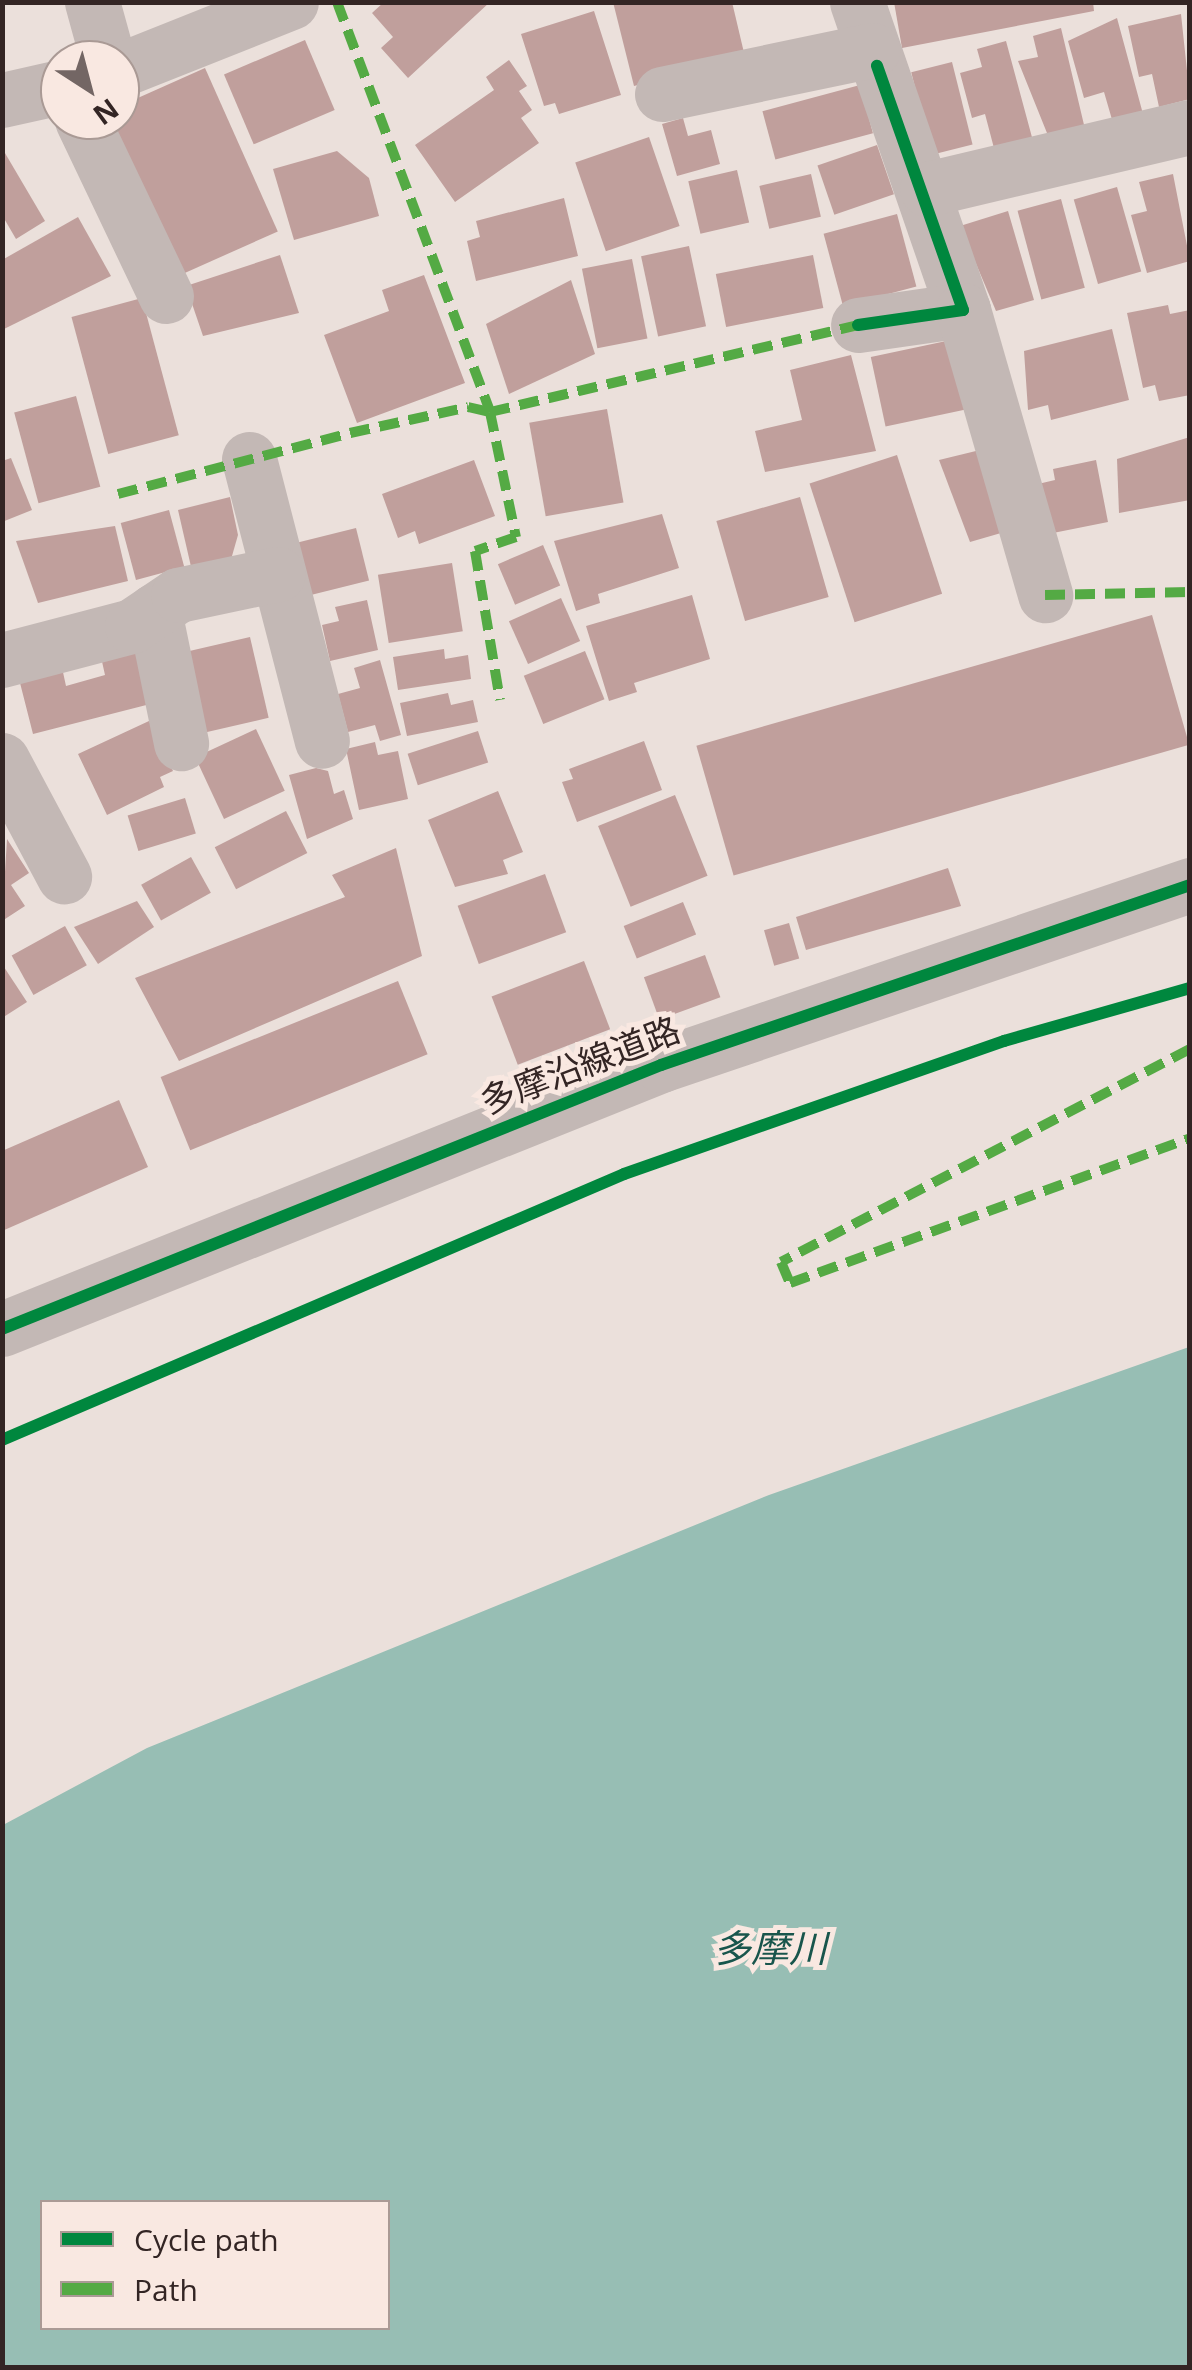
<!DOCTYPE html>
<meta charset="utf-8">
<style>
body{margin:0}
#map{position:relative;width:1192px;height:2370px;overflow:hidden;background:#ebe0db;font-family:"Open Sans","Noto Sans JP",sans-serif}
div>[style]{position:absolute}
.water>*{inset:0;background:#97beb4}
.building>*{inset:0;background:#c09f9c;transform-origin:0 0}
.minor>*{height:55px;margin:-27.5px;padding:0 27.5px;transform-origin:27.5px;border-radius:27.5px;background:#c3b8b5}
.quiet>*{height:10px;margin-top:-5px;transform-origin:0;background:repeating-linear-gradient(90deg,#54aa44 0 20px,transparent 0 30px)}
.cycleway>*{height:12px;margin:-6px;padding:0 6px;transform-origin:6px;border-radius:6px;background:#00873e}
span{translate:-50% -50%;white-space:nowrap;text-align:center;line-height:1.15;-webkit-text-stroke:10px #f9e8e1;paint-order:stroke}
.street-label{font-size:35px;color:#332524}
.water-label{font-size:38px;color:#18554c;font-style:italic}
.frame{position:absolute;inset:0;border:5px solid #332524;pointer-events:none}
.legend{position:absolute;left:40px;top:2200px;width:350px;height:130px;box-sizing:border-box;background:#f9e8e1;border:2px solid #aa9a95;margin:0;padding:12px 18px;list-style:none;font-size:30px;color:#332524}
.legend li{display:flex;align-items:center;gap:20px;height:50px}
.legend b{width:50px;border:2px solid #aa9a95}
.north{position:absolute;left:40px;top:40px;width:100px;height:100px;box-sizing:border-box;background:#f9e8e1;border:2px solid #aa9a95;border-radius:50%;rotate:144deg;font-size:28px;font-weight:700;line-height:40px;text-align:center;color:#332524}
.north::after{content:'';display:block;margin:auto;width:35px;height:45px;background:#736664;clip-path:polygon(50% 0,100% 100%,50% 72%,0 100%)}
</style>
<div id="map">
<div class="water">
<i style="clip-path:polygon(evenodd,1189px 1347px,1189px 2367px,3px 2367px,3px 1825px,147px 1748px,769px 1495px,1189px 1347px,42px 2202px,388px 2202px,388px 2328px,42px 2328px,42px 2202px)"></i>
</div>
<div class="building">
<i style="clip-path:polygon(384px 2px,490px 2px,408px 78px,381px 48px,393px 37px,372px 13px)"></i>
<i style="clip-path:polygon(613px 2px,732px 2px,745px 57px,634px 86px)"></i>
<i style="clip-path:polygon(894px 2px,1093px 2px,1094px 11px,902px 48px)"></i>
<i style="clip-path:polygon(594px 11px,621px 95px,559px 114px,555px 103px,544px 106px,521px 34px)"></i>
<i style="clip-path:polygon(1181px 14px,1190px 99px,1159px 107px,1152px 74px,1139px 77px,1128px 26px)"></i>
<i style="clip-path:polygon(1117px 18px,1143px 114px,1113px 123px,1104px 92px,1084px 98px,1068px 41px)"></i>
<i style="clip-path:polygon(1061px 28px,1085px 129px,1049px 138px,1018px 61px,1038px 57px,1033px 36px)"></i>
<i style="left:305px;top:40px;width:76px;height:88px;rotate:67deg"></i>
<i style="clip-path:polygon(1006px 41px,1033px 141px,995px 152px,985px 114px,972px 118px,960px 73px,982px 67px,977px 49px)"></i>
<i style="clip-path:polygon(509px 60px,527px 86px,519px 91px,532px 110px,521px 118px,539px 143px,455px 202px,415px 145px,494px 90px,486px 77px)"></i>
<i style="left:952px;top:62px;width:85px;height:42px;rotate:76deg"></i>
<i style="left:205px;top:68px;width:179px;height:111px;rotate:66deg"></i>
<i style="left:860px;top:85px;width:50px;height:101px;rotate:75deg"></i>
<i style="clip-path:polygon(683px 118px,688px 136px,711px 130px,720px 164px,677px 176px,662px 124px)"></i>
<i style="left:649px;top:137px;width:94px;height:78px;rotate:71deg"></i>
<i style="left:877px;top:145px;width:52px;height:63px;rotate:71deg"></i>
<i style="clip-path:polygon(2px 148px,45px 221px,16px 239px,2px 215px)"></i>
<i style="clip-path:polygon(337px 151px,369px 178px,379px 216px,294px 240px,273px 169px)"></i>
<i style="left:737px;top:170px;width:54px;height:50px;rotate:77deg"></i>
<i style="left:811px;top:174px;width:44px;height:53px;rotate:77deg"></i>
<i style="clip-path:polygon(1173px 174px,1190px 261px,1147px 273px,1131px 215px,1147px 211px,1139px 182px)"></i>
<i style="left:1117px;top:187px;width:88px;height:45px;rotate:74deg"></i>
<i style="clip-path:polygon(564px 198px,578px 256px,476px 281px,467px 241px,480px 237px,476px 221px)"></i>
<i style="left:1061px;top:199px;width:92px;height:45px;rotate:75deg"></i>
<i style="clip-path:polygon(1008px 211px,1034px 300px,996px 311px,960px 226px)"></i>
<i style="left:897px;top:214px;width:75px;height:76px;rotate:75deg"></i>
<i style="clip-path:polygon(78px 217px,111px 276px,4px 329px,2px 260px)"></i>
<i style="left:689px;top:246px;width:82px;height:49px;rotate:78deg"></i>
<i style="clip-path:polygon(280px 255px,299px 313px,203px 336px,186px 286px)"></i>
<i style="left:813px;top:255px;width:54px;height:99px;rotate:79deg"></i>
<i style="left:632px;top:259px;width:81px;height:51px;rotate:79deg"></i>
<i style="clip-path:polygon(424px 275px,465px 383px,357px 423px,324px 335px,389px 311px,382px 290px)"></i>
<i style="clip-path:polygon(571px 280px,595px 354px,509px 394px,486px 324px)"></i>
<i style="left:142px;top:298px;width:142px;height:73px;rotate:75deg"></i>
<i style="clip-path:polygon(1168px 305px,1170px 314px,1190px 310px,1190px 395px,1159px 401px,1155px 385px,1143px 388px,1127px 313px)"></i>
<i style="clip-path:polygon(1112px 329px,1129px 400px,1051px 420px,1048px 405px,1028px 410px,1024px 351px)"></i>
<i style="left:951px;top:340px;width:71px;height:82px;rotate:78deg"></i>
<i style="clip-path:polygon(851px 355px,876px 451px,765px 472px,755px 431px,802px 420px,790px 370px)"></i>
<i style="left:76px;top:396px;width:94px;height:64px;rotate:75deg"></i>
<i style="left:607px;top:409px;width:95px;height:79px;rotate:80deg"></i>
<i style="clip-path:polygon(1190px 437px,1190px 500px,1119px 513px,1117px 459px)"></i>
<i style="clip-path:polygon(980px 450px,1001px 533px,970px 542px,939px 460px)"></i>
<i style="left:897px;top:455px;width:146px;height:92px;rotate:72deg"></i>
<i style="clip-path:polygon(11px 458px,32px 510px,2px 522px,2px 461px)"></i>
<i style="clip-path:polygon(474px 460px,495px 516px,419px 544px,415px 531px,398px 538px,382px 494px)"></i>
<i style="clip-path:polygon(1096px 460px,1108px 522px,1048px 534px,1038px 484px,1055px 480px,1053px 469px)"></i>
<i style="clip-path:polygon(230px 497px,238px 535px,230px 563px,192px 571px,178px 510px)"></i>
<i style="left:800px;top:497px;width:104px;height:87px;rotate:74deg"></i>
<i style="left:169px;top:510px;width:59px;height:50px;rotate:75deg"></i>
<i style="clip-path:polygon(662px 514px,679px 568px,598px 594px,600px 603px,576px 611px,554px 541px)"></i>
<i style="clip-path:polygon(115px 526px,128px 581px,38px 603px,16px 541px)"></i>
<i style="left:356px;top:528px;width:54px;height:60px;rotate:76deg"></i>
<i style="left:543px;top:545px;width:44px;height:49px;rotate:67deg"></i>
<i style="left:452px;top:563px;width:69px;height:75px;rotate:81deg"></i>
<i style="clip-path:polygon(692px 595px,710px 659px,634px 683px,637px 692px,609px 701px,586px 626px)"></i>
<i style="left:561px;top:598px;width:47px;height:57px;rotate:66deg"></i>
<i style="clip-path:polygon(367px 600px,378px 650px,330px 661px,322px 625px,339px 621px,335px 607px)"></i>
<i style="left:1152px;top:615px;width:135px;height:474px;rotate:74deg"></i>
<i style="left:250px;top:637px;width:83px;height:71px;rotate:77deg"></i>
<i style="clip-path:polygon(147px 645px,162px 701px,33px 734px,18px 675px,61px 663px,66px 686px,105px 675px,101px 657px)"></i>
<i style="clip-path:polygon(444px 649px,445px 659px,468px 655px,471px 679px,398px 690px,393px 657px)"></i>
<i style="left:585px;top:651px;width:52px;height:66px;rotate:68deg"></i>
<i style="clip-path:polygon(380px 660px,401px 735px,380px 741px,375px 725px,348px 732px,338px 694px,360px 688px,354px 668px)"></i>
<i style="clip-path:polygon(448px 693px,451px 705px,473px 700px,478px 722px,407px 736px,400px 703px)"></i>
<i style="clip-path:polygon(149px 721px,173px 771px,160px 777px,164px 787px,107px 815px,78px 754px)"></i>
<i style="left:256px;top:729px;width:68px;height:67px;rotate:65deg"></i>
<i style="left:478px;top:731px;width:33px;height:74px;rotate:72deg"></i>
<i style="clip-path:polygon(644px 741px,662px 790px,577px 822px,562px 782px,573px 779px,569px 769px)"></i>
<i style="clip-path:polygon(375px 742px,378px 755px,398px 751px,408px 799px,359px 810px,346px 749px)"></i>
<i style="clip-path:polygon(316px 768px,328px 771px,334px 794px,344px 790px,353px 819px,307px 839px,289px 775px)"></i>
<i style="clip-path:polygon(498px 791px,523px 852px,503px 860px,508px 874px,455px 887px,428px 820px)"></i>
<i style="left:675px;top:795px;width:87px;height:83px;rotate:68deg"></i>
<i style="left:185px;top:798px;width:37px;height:60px;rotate:73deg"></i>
<i style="left:286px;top:811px;width:47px;height:80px;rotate:63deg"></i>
<i style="clip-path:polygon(7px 839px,29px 873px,11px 885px,25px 906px,2px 921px)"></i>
<i style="clip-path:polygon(396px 848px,422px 956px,179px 1061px,135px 978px,345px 897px,332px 875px)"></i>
<i style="left:191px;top:857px;width:41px;height:57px;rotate:61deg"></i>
<i style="clip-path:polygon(948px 868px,961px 906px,806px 950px,796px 917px)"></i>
<i style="left:545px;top:874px;width:62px;height:93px;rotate:70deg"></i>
<i style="clip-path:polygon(137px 901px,154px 927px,98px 964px,74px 927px)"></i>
<i style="left:683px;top:902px;width:35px;height:64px;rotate:68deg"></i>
<i style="left:789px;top:923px;width:37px;height:26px;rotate:74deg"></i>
<i style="left:65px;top:926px;width:45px;height:61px;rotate:61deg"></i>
<i style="left:705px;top:955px;width:45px;height:65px;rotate:70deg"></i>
<i style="left:584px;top:961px;width:73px;height:99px;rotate:69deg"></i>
<i style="clip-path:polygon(2px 964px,27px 1002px,2px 1018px)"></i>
<i style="left:398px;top:981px;width:79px;height:256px;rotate:68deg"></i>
<i style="clip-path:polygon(119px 1100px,148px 1167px,2px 1231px,2px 1151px)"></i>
</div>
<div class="minor">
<i style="left:92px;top:2px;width:60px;rotate:74.6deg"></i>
<i style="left:857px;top:2px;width:326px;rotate:71deg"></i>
<i style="left:963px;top:310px;width:106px;rotate:171.9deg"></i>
<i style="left:120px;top:70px;width:184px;rotate:-21.7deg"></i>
<i style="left:662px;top:94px;width:215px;rotate:-11.8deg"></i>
<i style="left:2px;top:100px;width:59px;rotate:-12.6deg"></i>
<i style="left:82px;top:120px;width:195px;rotate:64.5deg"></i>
<i style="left:927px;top:189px;width:270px;rotate:-13.3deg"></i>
<i style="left:963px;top:310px;width:297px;rotate:73.9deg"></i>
<i style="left:249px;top:459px;width:291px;rotate:75.5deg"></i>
<i style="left:154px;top:611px;width:135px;rotate:78.4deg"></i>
<i style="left:2px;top:660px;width:134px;rotate:-14.7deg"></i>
<i style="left:132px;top:626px;width:55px;rotate:-34deg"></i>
<i style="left:178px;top:595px;width:102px;rotate:-11.9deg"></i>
<i style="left:2px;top:760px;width:132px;rotate:61.9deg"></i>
<i style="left:2px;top:1329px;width:710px;rotate:-21.83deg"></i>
<i style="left:661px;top:1065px;width:559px;rotate:-18.79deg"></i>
</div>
<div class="quiet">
<i style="left:337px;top:2px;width:438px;rotate:69.5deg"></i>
<i style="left:490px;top:412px;width:128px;rotate:78.3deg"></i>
<i style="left:516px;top:537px;width:43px;rotate:161.1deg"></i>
<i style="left:475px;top:551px;width:151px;rotate:80.5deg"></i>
<i style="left:118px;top:494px;width:240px;rotate:-14.7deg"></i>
<i style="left:350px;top:433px;width:121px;rotate:-12.4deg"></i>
<i style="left:468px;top:407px;width:23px;rotate:13deg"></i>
<i style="left:490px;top:412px;width:378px;rotate:-13.3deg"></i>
<i style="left:1045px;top:595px;width:145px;rotate:-1.2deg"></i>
<i style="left:1190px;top:1049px;width:461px;rotate:152.5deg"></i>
<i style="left:781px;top:1262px;width:23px;rotate:67deg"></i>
<i style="left:790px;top:1283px;width:425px;rotate:-19.9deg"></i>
</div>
<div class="cycleway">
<i style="left:858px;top:325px;width:106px;rotate:-8.1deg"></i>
<i style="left:963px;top:310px;width:259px;rotate:-109.4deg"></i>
<i style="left:2px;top:1329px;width:710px;rotate:-21.83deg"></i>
<i style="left:661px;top:1065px;width:559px;rotate:-18.79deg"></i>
<i style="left:2px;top:1440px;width:676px;rotate:-23.15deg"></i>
<i style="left:624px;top:1174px;width:403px;rotate:-19.3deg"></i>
<i style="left:1004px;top:1041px;width:193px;rotate:-15.9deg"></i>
</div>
<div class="street-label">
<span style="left:580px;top:1065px;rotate:-21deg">多摩沿線道路</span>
</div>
<div class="water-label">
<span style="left:770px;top:1948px">多摩川</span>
</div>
<div class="frame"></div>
<ul class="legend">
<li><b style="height:12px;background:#00873e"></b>Cycle path</li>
<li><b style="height:12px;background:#54aa44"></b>Path</li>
</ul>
<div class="north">N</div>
</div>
